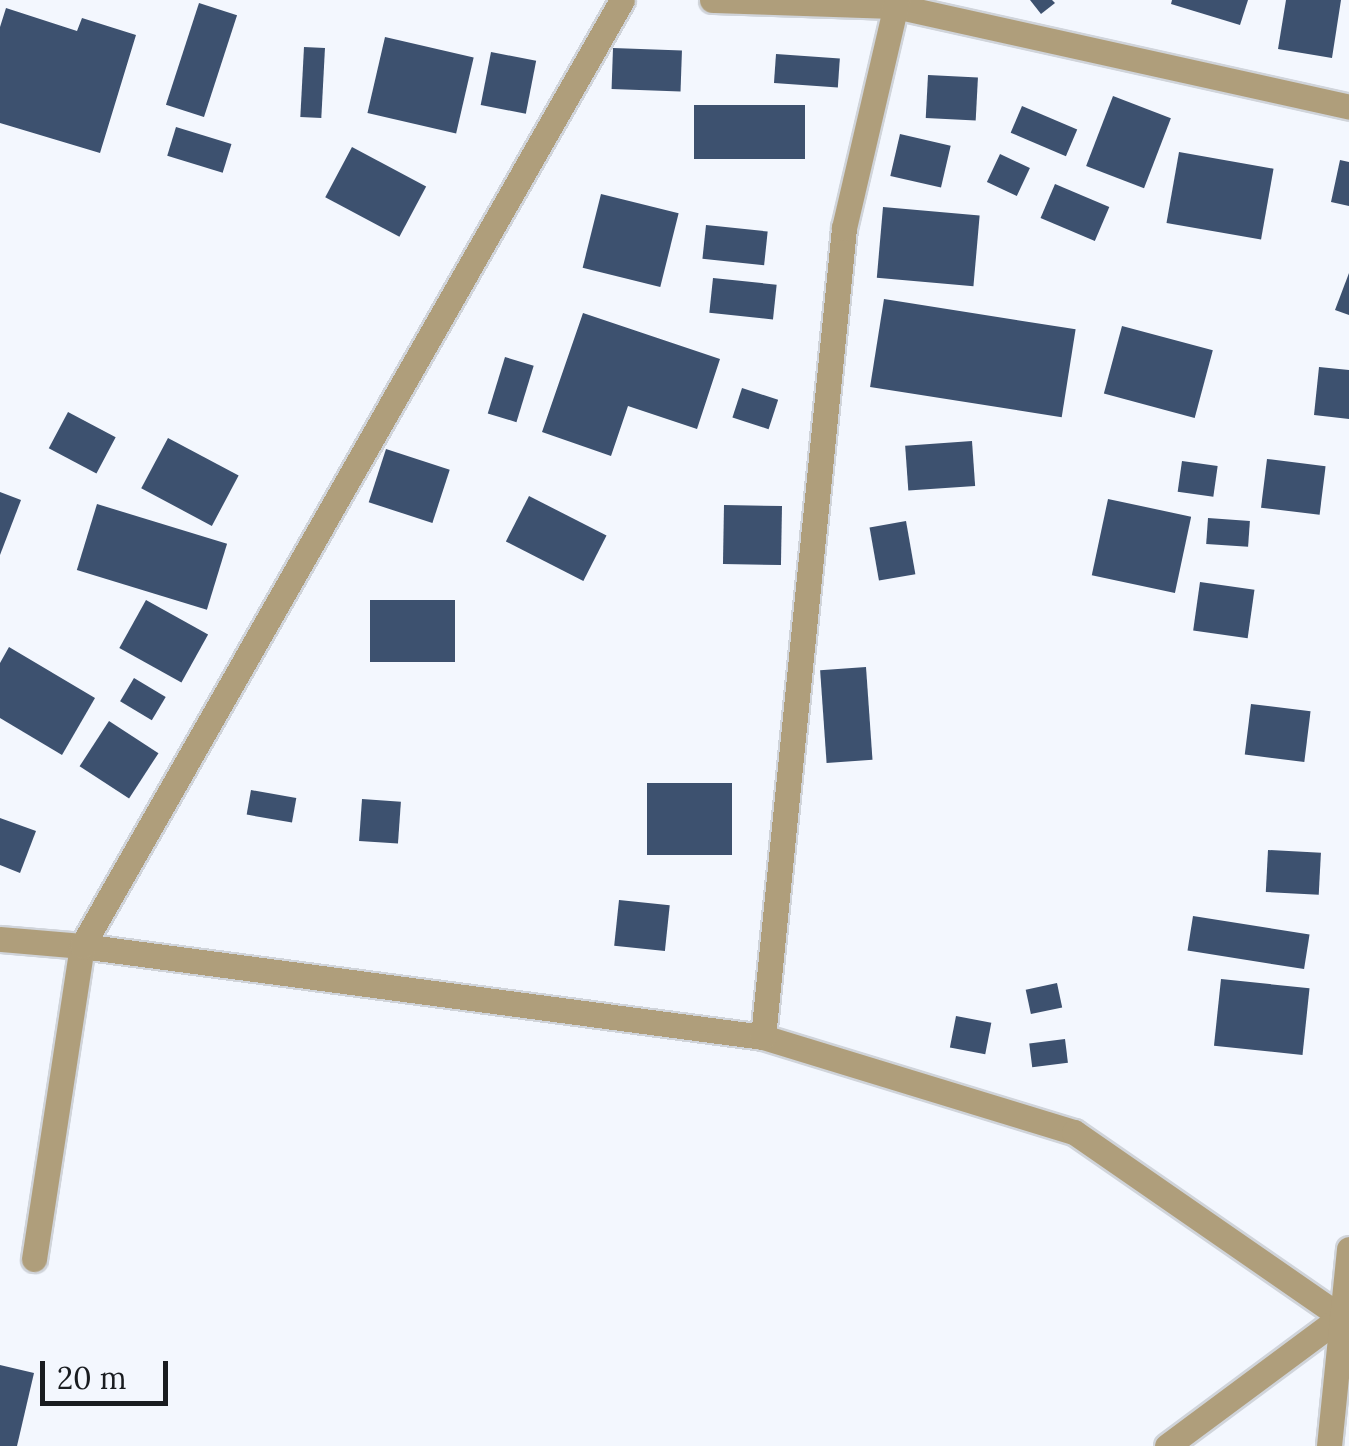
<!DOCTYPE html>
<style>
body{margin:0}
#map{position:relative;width:1349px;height:1446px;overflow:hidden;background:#f3f7fe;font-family:Lora,serif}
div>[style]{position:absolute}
.building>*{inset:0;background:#3d516f;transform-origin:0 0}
.roads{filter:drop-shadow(2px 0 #d0d4da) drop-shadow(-2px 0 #d0d4da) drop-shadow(0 2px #d0d4da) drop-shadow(0 -2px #d0d4da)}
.minor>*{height:25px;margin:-12.5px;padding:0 12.5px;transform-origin:12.5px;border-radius:12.5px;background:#af9e7b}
span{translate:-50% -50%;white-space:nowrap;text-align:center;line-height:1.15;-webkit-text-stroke:10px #f3f7fe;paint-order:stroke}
.scale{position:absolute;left:40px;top:1361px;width:128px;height:45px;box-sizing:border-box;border:5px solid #191c20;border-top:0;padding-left:12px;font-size:30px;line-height:35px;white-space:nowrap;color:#191c20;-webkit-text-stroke:8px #f3f7fe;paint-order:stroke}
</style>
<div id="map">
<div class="building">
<i style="clip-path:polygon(1030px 0,1052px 0,1055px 3px,1041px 14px)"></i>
<i style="clip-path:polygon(1172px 0,1248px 0,1240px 25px,1171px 4px)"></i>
<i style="clip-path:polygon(1286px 0,1341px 0,1332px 58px,1278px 49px)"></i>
<i style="left:199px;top:3px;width:40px;height:107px;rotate:18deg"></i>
<i style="clip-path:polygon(6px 8px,77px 31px,82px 18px,136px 35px,100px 153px,0 123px,0 27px)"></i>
<i style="left:385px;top:37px;width:91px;height:78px;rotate:13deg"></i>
<i style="left:304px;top:47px;width:21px;height:70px;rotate:3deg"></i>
<i style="left:613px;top:48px;width:69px;height:41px;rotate:2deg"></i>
<i style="left:491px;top:52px;width:46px;height:54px;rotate:11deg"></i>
<i style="left:776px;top:54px;width:64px;height:29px;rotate:4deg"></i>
<i style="left:928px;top:75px;width:50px;height:43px;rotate:3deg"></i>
<i style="left:1113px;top:96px;width:62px;height:75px;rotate:21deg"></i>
<i style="left:694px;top:105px;width:111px;height:54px"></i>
<i style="left:1022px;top:106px;width:60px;height:29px;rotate:23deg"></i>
<i style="left:176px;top:127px;width:58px;height:30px;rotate:17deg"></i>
<i style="left:900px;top:134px;width:52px;height:43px;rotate:13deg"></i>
<i style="left:352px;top:147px;width:84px;height:57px;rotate:28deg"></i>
<i style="left:1179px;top:152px;width:96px;height:72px;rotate:10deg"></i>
<i style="left:1000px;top:154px;width:33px;height:31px;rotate:25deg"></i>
<i style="clip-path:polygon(1340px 160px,1349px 162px,1349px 206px,1331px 202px)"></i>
<i style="left:1055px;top:184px;width:59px;height:37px;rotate:23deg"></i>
<i style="left:601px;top:194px;width:80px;height:76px;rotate:14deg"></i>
<i style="left:883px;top:207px;width:97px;height:71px;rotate:5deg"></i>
<i style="left:706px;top:225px;width:62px;height:34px;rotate:6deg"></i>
<i style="clip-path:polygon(1349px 273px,1349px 315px,1335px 310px)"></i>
<i style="left:713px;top:278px;width:64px;height:35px;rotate:6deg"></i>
<i style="left:884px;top:299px;width:194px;height:89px;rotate:9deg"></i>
<i style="clip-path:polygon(583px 313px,720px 359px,697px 429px,628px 406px,611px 456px,542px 432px)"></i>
<i style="left:1122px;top:326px;width:94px;height:70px;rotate:15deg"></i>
<i style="left:505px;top:357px;width:30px;height:59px;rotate:17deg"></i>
<i style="clip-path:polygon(1319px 367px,1349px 370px,1349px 419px,1314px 415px)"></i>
<i style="left:742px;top:388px;width:38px;height:31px;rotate:18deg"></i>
<i style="left:68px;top:412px;width:54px;height:41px;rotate:28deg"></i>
<i style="left:168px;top:438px;width:80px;height:57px;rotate:28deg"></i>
<i style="left:972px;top:441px;width:45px;height:67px;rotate:86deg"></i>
<i style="left:386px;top:449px;width:67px;height:56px;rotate:18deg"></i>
<i style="left:1267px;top:459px;width:59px;height:49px;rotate:7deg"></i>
<i style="left:1182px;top:461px;width:36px;height:31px;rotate:8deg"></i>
<i style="clip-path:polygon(0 492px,21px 500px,0 555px)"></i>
<i style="left:529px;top:496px;width:87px;height:51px;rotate:27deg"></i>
<i style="left:1108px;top:499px;width:85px;height:78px;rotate:12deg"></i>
<i style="left:97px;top:504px;width:136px;height:69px;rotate:17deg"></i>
<i style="left:724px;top:505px;width:58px;height:59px;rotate:1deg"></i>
<i style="left:1208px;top:518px;width:42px;height:26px;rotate:4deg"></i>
<i style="left:906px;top:521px;width:54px;height:37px;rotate:80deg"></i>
<i style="left:1200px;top:582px;width:55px;height:49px;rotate:8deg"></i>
<i style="left:146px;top:600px;width:71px;height:55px;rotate:29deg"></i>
<i style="left:370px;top:600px;width:85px;height:62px"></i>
<i style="clip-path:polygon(9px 647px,95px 698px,62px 755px,0 718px,0 663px)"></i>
<i style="left:866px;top:667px;width:93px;height:46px;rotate:86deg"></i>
<i style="left:134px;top:678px;width:37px;height:27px;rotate:31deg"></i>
<i style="left:1251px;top:704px;width:60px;height:51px;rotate:7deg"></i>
<i style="left:109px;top:721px;width:59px;height:54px;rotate:33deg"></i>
<i style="left:647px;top:783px;width:85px;height:72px"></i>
<i style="left:251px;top:790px;width:46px;height:25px;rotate:10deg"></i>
<i style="left:362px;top:799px;width:39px;height:42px;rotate:4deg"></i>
<i style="clip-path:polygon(0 818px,36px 831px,20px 873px,0 865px)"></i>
<i style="left:1268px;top:850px;width:53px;height:42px;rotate:3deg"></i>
<i style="left:619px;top:900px;width:51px;height:46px;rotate:6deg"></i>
<i style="left:1193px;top:916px;width:118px;height:35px;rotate:9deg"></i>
<i style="left:1221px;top:979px;width:89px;height:67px;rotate:6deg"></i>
<i style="left:1057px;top:983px;width:25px;height:32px;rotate:78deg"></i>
<i style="left:956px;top:1016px;width:36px;height:32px;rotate:11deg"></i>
<i style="left:1065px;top:1039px;width:24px;height:36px;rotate:83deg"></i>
<i style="clip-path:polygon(0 1365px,34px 1373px,17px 1446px,0 1446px)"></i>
</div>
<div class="roads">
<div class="minor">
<i style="left:712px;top:0;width:183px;rotate:1.9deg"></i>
<i style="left:895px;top:6px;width:465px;rotate:12.5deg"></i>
<i style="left:0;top:939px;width:82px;rotate:4.9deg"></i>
<i style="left:82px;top:946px;width:687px;rotate:7.61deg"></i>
<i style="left:763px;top:1037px;width:325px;rotate:17deg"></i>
<i style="left:1074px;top:1132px;width:325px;rotate:34.7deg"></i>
<i style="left:763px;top:1037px;width:813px;rotate:-84.28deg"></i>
<i style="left:844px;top:228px;width:234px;rotate:-76.9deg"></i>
<i style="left:34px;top:1259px;width:317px;rotate:-81.3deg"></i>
<i style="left:82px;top:946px;width:1089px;rotate:-60.28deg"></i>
<i style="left:1167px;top:1446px;width:217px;rotate:-36.6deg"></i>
<i style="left:1341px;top:1317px;width:8px;rotate:-7deg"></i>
<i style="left:1329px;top:1446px;width:198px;rotate:-84.2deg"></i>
</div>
</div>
<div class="scale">20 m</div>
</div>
